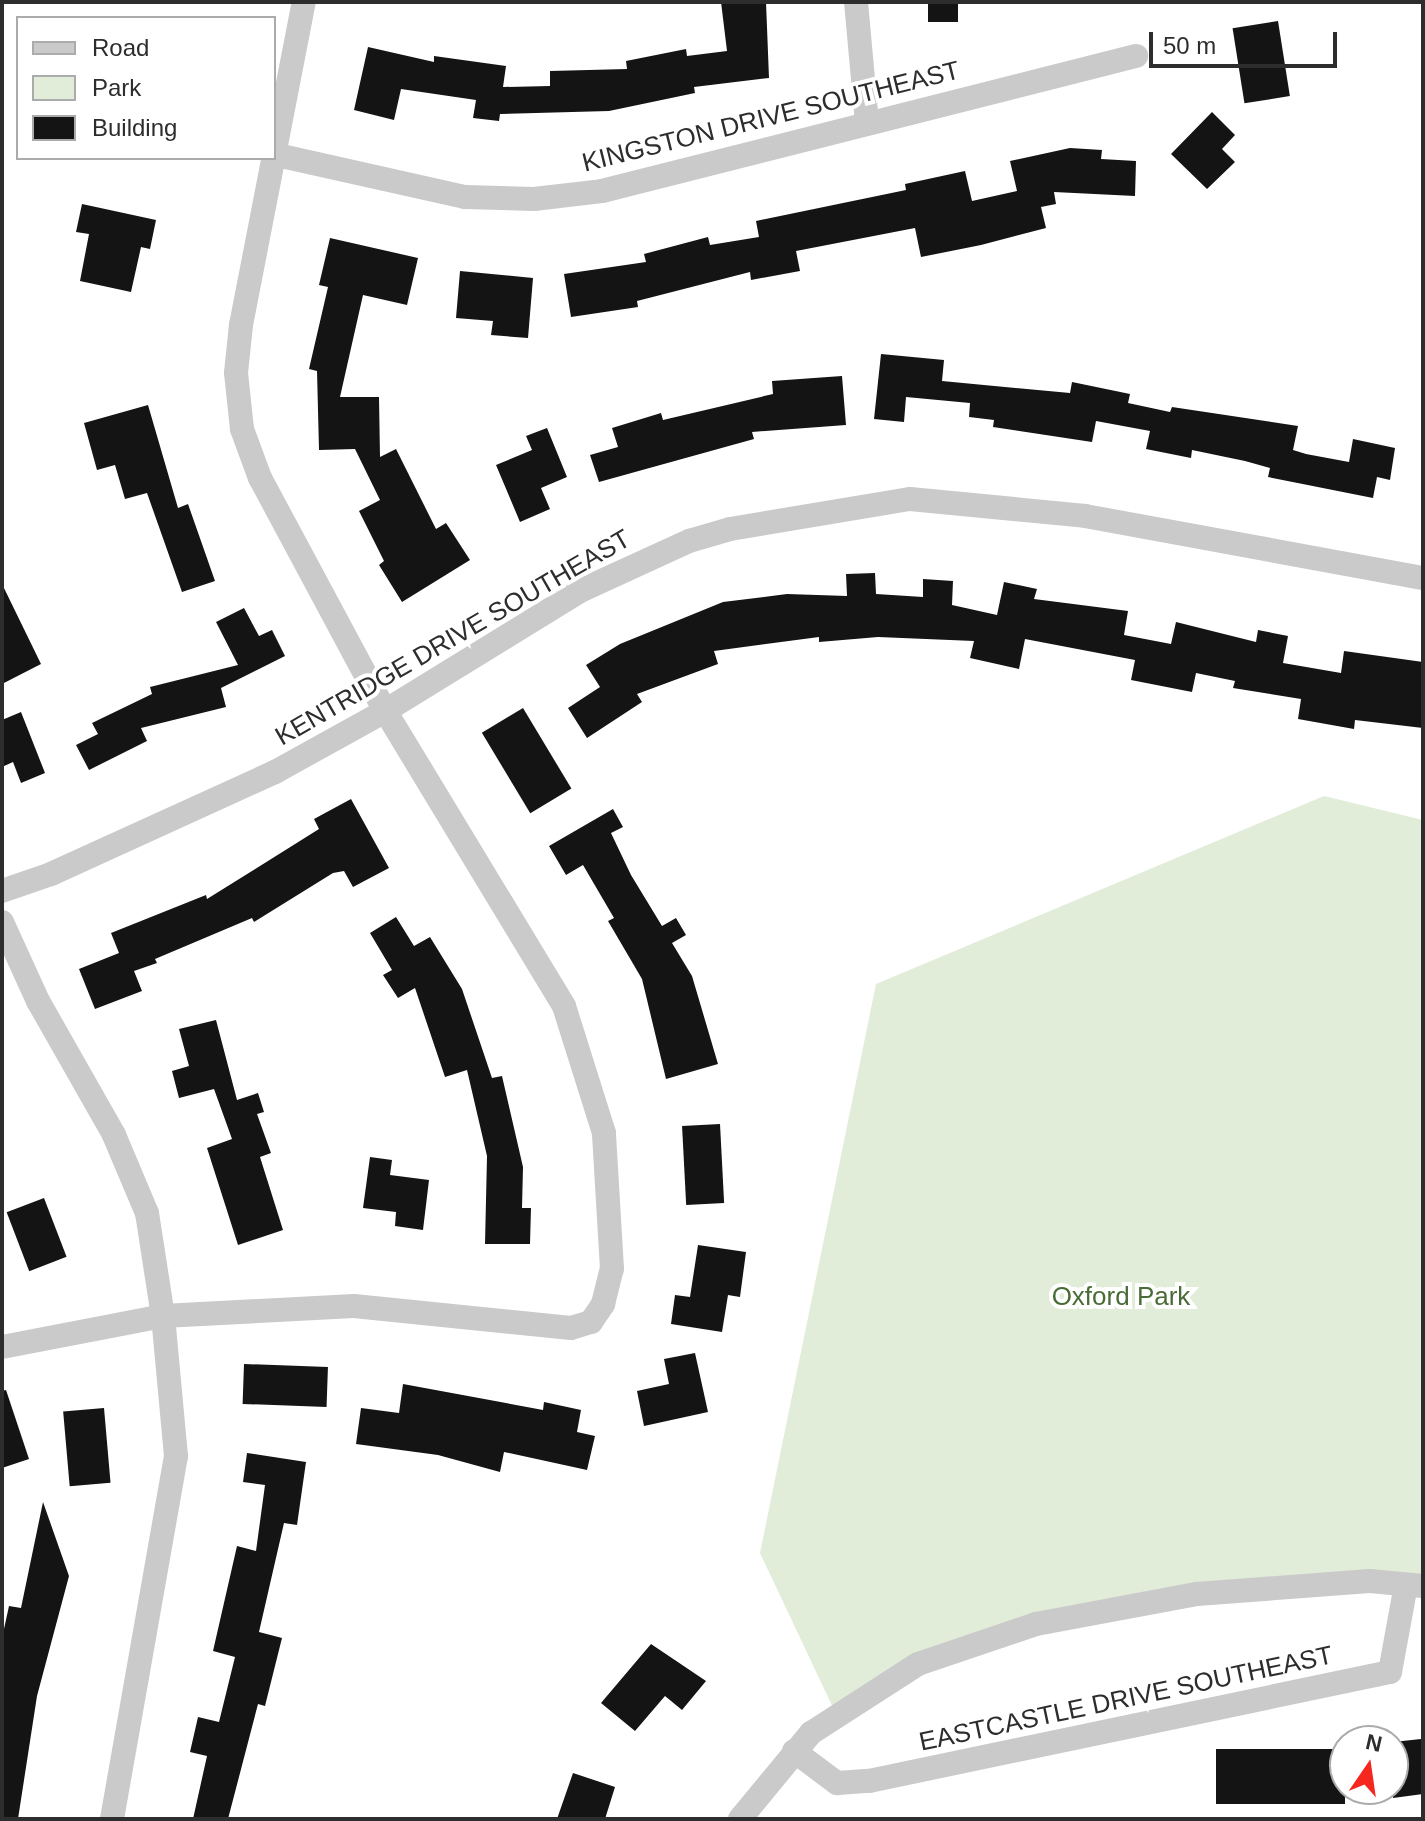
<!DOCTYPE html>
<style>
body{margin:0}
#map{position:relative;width:1425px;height:1821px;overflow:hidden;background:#fff;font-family:Helvetica,sans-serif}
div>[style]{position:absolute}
.green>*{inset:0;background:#e1ecd9}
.building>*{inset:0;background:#141414;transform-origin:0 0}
.minor>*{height:24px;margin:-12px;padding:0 12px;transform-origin:12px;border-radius:12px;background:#cacaca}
span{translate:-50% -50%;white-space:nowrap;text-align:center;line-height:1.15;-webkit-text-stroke:8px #fff;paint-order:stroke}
.street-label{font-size:26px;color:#2d2d2d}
.park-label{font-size:26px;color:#496c37}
.frame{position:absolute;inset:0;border:4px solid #2d2d2d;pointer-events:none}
.legend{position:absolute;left:16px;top:16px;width:260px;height:144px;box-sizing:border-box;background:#fff;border:2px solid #ababab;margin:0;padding:10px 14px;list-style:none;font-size:24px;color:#2d2d2d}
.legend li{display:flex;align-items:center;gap:16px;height:40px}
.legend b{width:40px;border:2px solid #ababab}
.north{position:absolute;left:1329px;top:1725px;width:80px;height:80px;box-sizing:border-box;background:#fff;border:2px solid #ababab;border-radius:50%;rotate:13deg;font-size:22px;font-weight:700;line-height:32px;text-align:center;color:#2d2d2d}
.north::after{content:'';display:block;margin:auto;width:28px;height:36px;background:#f5271e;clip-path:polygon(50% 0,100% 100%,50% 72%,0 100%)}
.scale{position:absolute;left:1149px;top:32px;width:188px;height:36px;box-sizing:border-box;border:4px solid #2d2d2d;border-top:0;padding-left:10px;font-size:24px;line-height:28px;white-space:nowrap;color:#2d2d2d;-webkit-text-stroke:6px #fff;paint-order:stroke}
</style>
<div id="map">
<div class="green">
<i style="clip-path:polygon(1324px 796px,1423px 820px,1423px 1587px,1197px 1594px,918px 1664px,837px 1716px,760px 1553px,876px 984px)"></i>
</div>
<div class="building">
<i style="clip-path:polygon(721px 2px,766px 2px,769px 78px,694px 87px,695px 93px,609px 111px,500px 114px,499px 121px,473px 118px,476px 100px,401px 89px,394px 120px,354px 110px,368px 47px,434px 62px,434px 56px,506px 66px,503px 87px,550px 86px,550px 71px,627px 69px,626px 61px,686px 49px,687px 56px,727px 51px)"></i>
<i style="left:928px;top:2px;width:30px;height:20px"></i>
<i style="left:1278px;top:21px;width:76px;height:46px;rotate:81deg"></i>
<i style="clip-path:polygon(1212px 112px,1235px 135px,1222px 149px,1235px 162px,1207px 189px,1171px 154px)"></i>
<i style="clip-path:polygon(1070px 148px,1102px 150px,1101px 159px,1136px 161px,1135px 196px,1054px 192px,1056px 204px,1041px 207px,1046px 228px,981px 245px,921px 257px,915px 228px,796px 251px,800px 271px,751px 280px,750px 272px,637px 301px,638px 307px,571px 317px,564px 274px,646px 262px,644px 254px,708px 237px,710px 245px,759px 237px,756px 221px,906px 190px,905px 184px,965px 171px,972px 201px,1017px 191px,1010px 161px)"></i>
<i style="clip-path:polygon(82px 204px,156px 220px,150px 249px,141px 247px,131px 292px,80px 281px,89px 234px,76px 232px)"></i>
<i style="clip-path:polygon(330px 238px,418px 258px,407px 305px,363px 295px,340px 397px,379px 397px,380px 457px,396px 449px,436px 529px,446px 523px,470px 560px,402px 602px,379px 565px,384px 561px,359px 511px,380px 500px,355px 449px,319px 450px,317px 371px,309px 369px,328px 287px,319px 285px)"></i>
<i style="clip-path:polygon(460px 271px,533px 278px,528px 338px,491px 335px,493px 321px,456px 318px)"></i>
<i style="clip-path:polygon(881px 354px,944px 360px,942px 381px,1070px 393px,1072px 382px,1130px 394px,1128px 403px,1170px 412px,1172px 407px,1298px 426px,1293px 450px,1306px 454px,1349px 462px,1353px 439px,1395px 448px,1390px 480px,1377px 477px,1373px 498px,1268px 477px,1270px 468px,1245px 461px,1192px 450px,1191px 458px,1146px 449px,1150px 431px,1096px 421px,1092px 442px,993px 427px,994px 420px,969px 417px,970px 403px,906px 397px,904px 422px,874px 419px)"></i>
<i style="clip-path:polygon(842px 376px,846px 425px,752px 432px,754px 439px,599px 482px,590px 455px,618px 447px,612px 428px,661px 413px,663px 420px,773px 394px,772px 381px)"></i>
<i style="clip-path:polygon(148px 405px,178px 508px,188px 504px,215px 581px,182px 592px,147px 493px,125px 499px,115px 465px,97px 470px,84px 423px)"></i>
<i style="clip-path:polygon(547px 428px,567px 477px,541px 488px,550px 509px,520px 522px,496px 465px,532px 450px,526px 436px)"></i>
<i style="clip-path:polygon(875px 573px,876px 594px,923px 597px,923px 579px,953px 581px,952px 605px,997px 615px,1004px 582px,1037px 589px,1034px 599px,1128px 611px,1124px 635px,1171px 644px,1176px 622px,1256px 642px,1258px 630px,1288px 636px,1283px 663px,1341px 673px,1344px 651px,1423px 662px,1423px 728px,1355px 720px,1354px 729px,1298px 719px,1301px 699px,1233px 688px,1235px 681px,1196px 673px,1192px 692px,1131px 680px,1135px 660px,1025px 639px,1019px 669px,970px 658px,974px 641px,878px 637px,819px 642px,819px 637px,714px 651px,718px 664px,637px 694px,642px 702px,587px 738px,568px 708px,600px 687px,586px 665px,620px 644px,723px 602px,787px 594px,847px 596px,846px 574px)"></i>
<i style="clip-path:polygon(2px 584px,41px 664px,2px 684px)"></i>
<i style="clip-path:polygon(244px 608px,259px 636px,272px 630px,285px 656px,221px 688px,226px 707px,141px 728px,147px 741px,89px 770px,76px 745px,98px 734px,92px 723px,152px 694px,150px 687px,238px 665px,216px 622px)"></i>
<i style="left:523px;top:708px;width:94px;height:48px;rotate:59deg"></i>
<i style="clip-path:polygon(21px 712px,45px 773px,21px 783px,13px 762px,2px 767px,2px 720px)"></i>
<i style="clip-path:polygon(351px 799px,389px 868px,353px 887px,344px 871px,333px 873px,254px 922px,252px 918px,155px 959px,157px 963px,134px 971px,142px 991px,95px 1009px,79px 969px,119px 953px,111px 933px,206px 895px,207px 899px,319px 829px,314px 819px)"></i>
<i style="clip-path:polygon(613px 809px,623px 827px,611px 833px,631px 875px,662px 926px,676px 918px,686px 935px,672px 943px,692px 976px,718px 1064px,666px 1079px,642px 979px,608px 921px,614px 918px,583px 865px,566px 875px,549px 846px)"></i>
<i style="clip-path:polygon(396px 917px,414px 946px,430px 937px,462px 989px,492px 1078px,502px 1076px,523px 1167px,522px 1208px,531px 1208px,530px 1244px,485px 1244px,487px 1156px,467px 1070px,445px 1077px,415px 988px,398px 998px,383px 975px,392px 970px,370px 933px)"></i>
<i style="clip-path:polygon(216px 1020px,237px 1100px,258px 1093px,264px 1112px,257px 1114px,271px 1153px,260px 1157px,283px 1230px,238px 1245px,207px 1148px,232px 1139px,214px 1089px,179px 1098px,172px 1071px,189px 1066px,179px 1029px)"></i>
<i style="left:720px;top:1124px;width:79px;height:38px;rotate:87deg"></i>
<i style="clip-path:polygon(370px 1157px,392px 1160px,390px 1175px,429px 1180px,423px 1230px,395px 1226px,396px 1212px,363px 1208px)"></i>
<i style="left:44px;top:1198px;width:63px;height:40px;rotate:69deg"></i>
<i style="clip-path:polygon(698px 1245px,746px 1252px,740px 1297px,728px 1295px,722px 1332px,671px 1324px,675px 1295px,690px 1297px)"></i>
<i style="clip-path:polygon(695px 1353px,708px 1412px,644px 1426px,637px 1391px,669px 1384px,664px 1359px)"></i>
<i style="left:244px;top:1364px;width:84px;height:40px;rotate:2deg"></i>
<i style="clip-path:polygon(403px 1384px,543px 1410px,544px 1402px,581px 1410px,577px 1432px,595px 1436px,587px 1470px,504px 1452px,500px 1472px,438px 1455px,356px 1444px,361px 1408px,399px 1413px)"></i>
<i style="clip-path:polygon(6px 1390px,29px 1459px,2px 1468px,2px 1391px)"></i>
<i style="left:104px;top:1408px;width:75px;height:41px;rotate:85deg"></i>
<i style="clip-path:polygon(247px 1453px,306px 1462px,297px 1525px,284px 1523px,259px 1632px,282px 1638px,265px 1706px,258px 1704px,228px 1819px,193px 1819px,207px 1756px,190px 1752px,198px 1717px,219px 1722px,235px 1657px,213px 1651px,237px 1546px,256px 1551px,265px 1485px,243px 1482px)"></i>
<i style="clip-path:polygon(43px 1502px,69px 1576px,37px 1696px,18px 1819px,2px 1819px,2px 1638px,9px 1606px,21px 1608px)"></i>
<i style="clip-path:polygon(651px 1644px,706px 1681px,682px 1710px,665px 1696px,635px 1731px,601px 1703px)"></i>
<i style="clip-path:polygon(1421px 1739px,1423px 1794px,1393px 1798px,1393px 1742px)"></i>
<i style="left:1345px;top:1749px;width:55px;height:129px;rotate:90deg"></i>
<i style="clip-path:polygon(573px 1773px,615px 1787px,605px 1819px,557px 1819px)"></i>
</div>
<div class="minor">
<i style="left:856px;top:2px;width:121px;rotate:84.8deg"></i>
<i style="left:277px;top:155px;width:193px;rotate:12.6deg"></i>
<i style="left:465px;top:197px;width:69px;rotate:1.7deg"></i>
<i style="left:534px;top:199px;width:68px;rotate:-6.7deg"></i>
<i style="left:602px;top:191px;width:551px;rotate:-14.19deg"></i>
<i style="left:2px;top:891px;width:52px;rotate:-19.1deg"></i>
<i style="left:51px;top:874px;width:246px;rotate:-24.5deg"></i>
<i style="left:275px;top:772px;width:126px;rotate:-29deg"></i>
<i style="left:385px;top:711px;width:231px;rotate:-31.6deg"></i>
<i style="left:582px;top:590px;width:118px;rotate:-24.6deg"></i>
<i style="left:689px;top:541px;width:43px;rotate:-16.3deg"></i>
<i style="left:730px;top:529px;width:182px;rotate:-9.5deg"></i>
<i style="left:910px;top:499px;width:176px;rotate:5.5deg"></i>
<i style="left:1085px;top:516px;width:344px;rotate:10.4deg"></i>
<i style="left:2px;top:922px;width:87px;rotate:65.5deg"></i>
<i style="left:38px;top:1001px;width:154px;rotate:60.4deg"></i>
<i style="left:114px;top:1135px;width:85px;rotate:67.1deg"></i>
<i style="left:147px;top:1213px;width:104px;rotate:81.2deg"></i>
<i style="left:163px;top:1316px;width:141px;rotate:84.7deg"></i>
<i style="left:176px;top:1456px;width:369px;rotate:100deg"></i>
<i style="left:2px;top:1347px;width:164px;rotate:-10.9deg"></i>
<i style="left:163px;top:1316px;width:191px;rotate:-3deg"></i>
<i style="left:354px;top:1306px;width:218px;rotate:5.8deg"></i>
<i style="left:571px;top:1328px;width:21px;rotate:-17deg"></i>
<i style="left:591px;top:1322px;width:22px;rotate:-56deg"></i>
<i style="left:603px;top:1304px;width:36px;rotate:-76deg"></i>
<i style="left:612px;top:1269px;width:136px;rotate:-93.4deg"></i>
<i style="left:604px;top:1133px;width:133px;rotate:-107.5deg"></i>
<i style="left:564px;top:1006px;width:345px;rotate:-121.2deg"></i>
<i style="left:385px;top:711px;width:264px;rotate:-118.2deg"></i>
<i style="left:260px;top:478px;width:52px;rotate:-110.2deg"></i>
<i style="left:242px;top:429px;width:56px;rotate:-96.1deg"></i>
<i style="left:236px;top:373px;width:48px;rotate:-84.1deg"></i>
<i style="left:241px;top:325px;width:329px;rotate:-79deg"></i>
<i style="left:794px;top:1751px;width:54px;rotate:36.7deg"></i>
<i style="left:837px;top:1783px;width:32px;rotate:-4deg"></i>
<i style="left:869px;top:1781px;width:532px;rotate:-11.82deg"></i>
<i style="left:1390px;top:1672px;width:88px;rotate:-79.6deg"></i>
<i style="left:740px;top:1819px;width:112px;rotate:-50.5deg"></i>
<i style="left:811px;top:1733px;width:127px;rotate:-32.8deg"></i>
<i style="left:918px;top:1664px;width:125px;rotate:-18.7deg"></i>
<i style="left:1036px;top:1624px;width:164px;rotate:-10.6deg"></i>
<i style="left:1197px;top:1594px;width:173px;rotate:-4.3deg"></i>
<i style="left:1370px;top:1581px;width:53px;rotate:5.4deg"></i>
</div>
<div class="street-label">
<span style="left:771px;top:117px;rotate:-14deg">KINGSTON DRIVE SOUTHEAST</span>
<span style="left:453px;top:638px;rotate:-30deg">KENTRIDGE DRIVE SOUTHEAST</span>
<span style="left:1126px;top:1699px;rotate:-12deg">EASTCASTLE DRIVE SOUTHEAST</span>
</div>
<div class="park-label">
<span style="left:1121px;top:1297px">Oxford Park</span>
</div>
<div class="frame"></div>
<ul class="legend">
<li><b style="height:10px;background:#cacaca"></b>Road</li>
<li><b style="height:22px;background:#e1ecd9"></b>Park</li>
<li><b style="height:22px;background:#141414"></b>Building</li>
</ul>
<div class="north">N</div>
<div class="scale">50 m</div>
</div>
